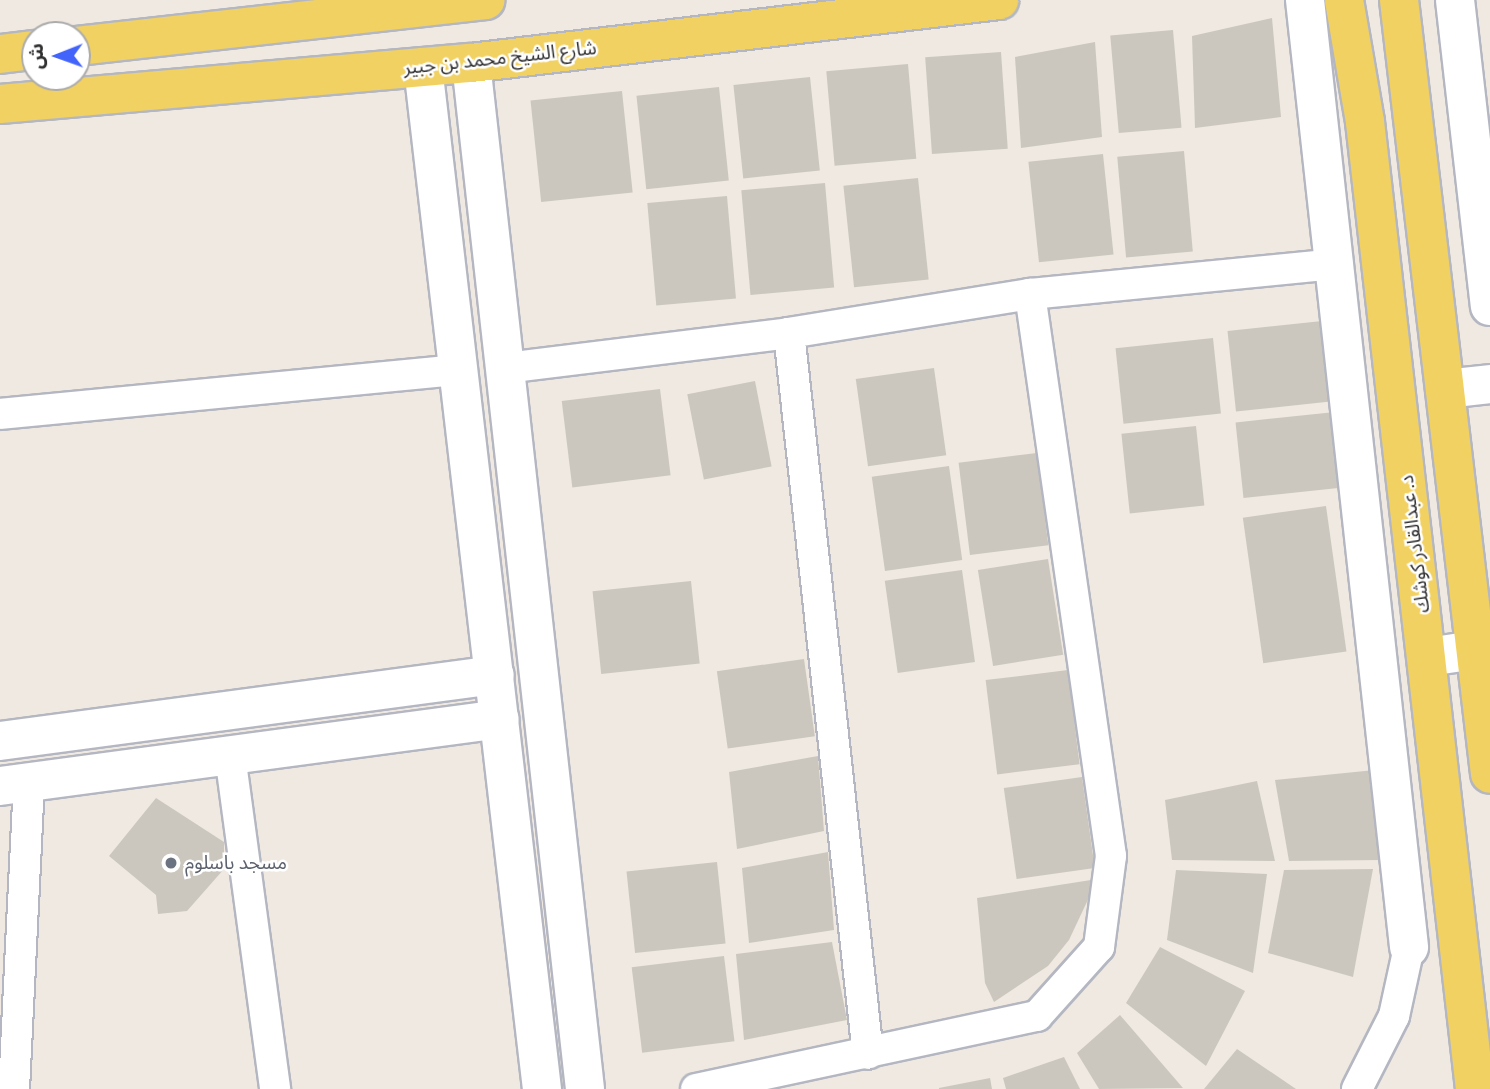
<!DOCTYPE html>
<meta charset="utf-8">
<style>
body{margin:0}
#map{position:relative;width:1490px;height:1089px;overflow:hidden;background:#efe9e1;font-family:"Roboto Condensed","Noto Sans Arabic",sans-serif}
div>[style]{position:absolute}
.building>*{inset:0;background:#cbc7bf;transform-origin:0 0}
.roads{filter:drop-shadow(2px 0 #b4b7c1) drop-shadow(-2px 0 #b4b7c1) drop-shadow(0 2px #b4b7c1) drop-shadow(0 -2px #b4b7c1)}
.street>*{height:30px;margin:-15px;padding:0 15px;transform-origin:15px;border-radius:15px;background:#fff}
.secondary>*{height:38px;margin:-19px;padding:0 19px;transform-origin:19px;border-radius:19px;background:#fff}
.primary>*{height:38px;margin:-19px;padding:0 19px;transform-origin:19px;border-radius:19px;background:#f2d163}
.dots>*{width:19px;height:19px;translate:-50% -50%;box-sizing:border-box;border:4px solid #fff;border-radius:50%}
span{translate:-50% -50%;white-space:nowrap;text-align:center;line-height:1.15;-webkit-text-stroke:5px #fff;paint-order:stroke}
.street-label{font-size:19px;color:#2e2e2e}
.worship-label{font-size:19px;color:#5b616d}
.left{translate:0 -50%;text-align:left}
.north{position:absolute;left:21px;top:21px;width:70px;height:70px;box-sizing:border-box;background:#fff;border:2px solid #ababab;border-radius:50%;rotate:269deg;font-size:19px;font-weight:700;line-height:28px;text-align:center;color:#2e2e2e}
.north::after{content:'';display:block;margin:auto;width:24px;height:32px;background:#4264fb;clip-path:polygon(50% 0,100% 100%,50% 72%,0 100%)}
</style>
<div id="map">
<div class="building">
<i style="clip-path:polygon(1272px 18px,1281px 117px,1195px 128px,1192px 36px)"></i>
<i style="left:1173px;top:30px;width:98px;height:63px;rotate:85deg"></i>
<i style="clip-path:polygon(1095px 42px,1102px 137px,1021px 148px,1015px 57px)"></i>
<i style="left:1001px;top:52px;width:97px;height:76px;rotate:86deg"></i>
<i style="left:908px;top:64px;width:95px;height:82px;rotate:85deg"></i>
<i style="left:810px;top:77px;width:94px;height:77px;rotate:84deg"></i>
<i style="left:719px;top:87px;width:94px;height:83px;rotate:84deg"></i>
<i style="left:622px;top:91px;width:102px;height:92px;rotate:84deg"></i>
<i style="left:1184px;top:151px;width:101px;height:67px;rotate:85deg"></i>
<i style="left:1103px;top:154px;width:101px;height:75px;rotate:84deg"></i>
<i style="left:918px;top:178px;width:102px;height:75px;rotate:84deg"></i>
<i style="left:825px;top:183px;width:105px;height:84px;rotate:85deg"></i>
<i style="left:727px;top:196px;width:103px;height:80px;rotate:85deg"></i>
<i style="left:1322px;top:321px;width:81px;height:95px;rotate:84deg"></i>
<i style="left:1213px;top:338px;width:76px;height:98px;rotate:84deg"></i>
<i style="left:934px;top:368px;width:88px;height:79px;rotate:82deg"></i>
<i style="left:755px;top:381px;width:87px;height:69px;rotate:79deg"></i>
<i style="left:660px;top:389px;width:87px;height:99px;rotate:83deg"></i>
<i style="left:1335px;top:412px;width:76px;height:100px;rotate:84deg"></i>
<i style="left:1196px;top:426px;width:80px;height:75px;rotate:84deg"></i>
<i style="left:1037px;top:453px;width:93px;height:79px;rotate:83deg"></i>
<i style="left:949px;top:466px;width:95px;height:78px;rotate:82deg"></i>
<i style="left:1326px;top:506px;width:147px;height:84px;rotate:82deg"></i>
<i style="left:1048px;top:559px;width:97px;height:71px;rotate:81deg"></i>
<i style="left:962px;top:570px;width:93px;height:78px;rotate:82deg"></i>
<i style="left:691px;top:581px;width:83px;height:99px;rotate:84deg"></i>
<i style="left:804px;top:659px;width:78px;height:88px;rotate:82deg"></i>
<i style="left:1068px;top:670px;width:95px;height:83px;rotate:83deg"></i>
<i style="clip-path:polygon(818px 756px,824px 831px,737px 849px,729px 772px)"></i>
<i style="clip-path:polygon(1375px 770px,1382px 860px,1289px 861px,1275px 780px)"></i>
<i style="left:1082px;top:777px;width:92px;height:79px;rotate:82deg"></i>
<i style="clip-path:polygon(1257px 781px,1275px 861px,1172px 860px,1165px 800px)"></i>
<i style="clip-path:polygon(156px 798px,224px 842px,224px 869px,187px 911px,158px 914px,156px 895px,109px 856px)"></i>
<i style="clip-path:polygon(828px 852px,834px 930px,749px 943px,742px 868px)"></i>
<i style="left:717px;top:862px;width:82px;height:91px;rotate:84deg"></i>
<i style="clip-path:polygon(1373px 869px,1353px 977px,1268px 953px,1284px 870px)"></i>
<i style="clip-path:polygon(1176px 870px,1267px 874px,1253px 973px,1167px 940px)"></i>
<i style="clip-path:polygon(1091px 880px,1093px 889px,1069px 940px,1048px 966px,994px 1002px,985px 983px,977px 898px)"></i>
<i style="clip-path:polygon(832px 942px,847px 1020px,744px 1040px,736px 954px)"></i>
<i style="clip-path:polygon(1160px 947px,1245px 991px,1206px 1066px,1126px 1003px)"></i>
<i style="left:724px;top:956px;width:86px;height:93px;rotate:83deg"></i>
<i style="clip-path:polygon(1120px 1015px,1183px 1088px,1099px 1089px,1077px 1053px)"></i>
<i style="clip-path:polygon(1237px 1049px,1296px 1089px,1204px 1089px)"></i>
<i style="clip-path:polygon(1064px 1057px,1080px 1089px,1006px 1089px,1003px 1078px)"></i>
<i style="clip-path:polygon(990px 1078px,992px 1089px,939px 1089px,939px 1088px)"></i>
</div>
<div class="roads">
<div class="street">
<i style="left:789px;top:333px;width:725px;rotate:83.75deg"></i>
<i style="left:505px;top:368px;width:286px;rotate:-7deg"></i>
<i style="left:789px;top:333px;width:244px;rotate:-9.2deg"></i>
<i style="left:1030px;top:294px;width:309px;rotate:-5.6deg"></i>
<i style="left:0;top:414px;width:461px;rotate:-5.5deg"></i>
<i style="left:230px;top:755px;width:337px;rotate:82.3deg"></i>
<i style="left:14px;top:1089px;width:307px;rotate:-87.2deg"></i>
<i style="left:696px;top:1089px;width:349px;rotate:-12.1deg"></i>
<i style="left:1037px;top:1016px;width:93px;rotate:-48.1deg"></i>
<i style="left:1099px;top:947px;width:92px;rotate:-82.5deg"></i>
<i style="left:1111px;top:856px;width:568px;rotate:-98.2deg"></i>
<i style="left:1357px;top:1089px;width:82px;rotate:-63.1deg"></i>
<i style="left:1394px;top:1016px;width:71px;rotate:-77.7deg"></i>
</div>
<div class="secondary">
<i style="left:1305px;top:0;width:953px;rotate:83.73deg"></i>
<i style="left:1455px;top:0;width:308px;rotate:83.5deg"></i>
<i style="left:471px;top:63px;width:1032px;rotate:83.66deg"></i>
<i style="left:423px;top:67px;width:1029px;rotate:83.36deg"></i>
<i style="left:1445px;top:389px;width:45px;rotate:-6.3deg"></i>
<i style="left:1428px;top:657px;width:48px;rotate:-8.5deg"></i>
<i style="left:0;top:741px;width:499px;rotate:-7.6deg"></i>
<i style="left:0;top:786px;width:504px;rotate:-7.63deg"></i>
</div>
<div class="primary">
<i style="left:1344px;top:0;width:124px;rotate:80.2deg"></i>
<i style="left:1365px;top:122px;width:973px;rotate:83.51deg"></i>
<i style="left:1399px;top:0;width:779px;rotate:83.29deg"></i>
<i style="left:77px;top:46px;width:411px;rotate:-6.4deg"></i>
<i style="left:0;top:54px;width:35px;rotate:-7deg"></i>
<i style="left:0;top:104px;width:473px;rotate:-5deg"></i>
<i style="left:471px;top:63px;width:532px;rotate:-6.8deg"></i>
</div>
</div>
<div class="dots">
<i style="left:171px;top:863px;background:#6b7280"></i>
</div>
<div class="street-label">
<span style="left:500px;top:58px;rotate:-6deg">شارع الشيخ محمد بن جبير</span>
<span style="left:1415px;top:544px;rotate:-97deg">د. عبدالقادر كوشك</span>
</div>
<div class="worship-label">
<span class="left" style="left:185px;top:863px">مسجد باسلوم</span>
</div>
<div class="north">ش</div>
</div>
